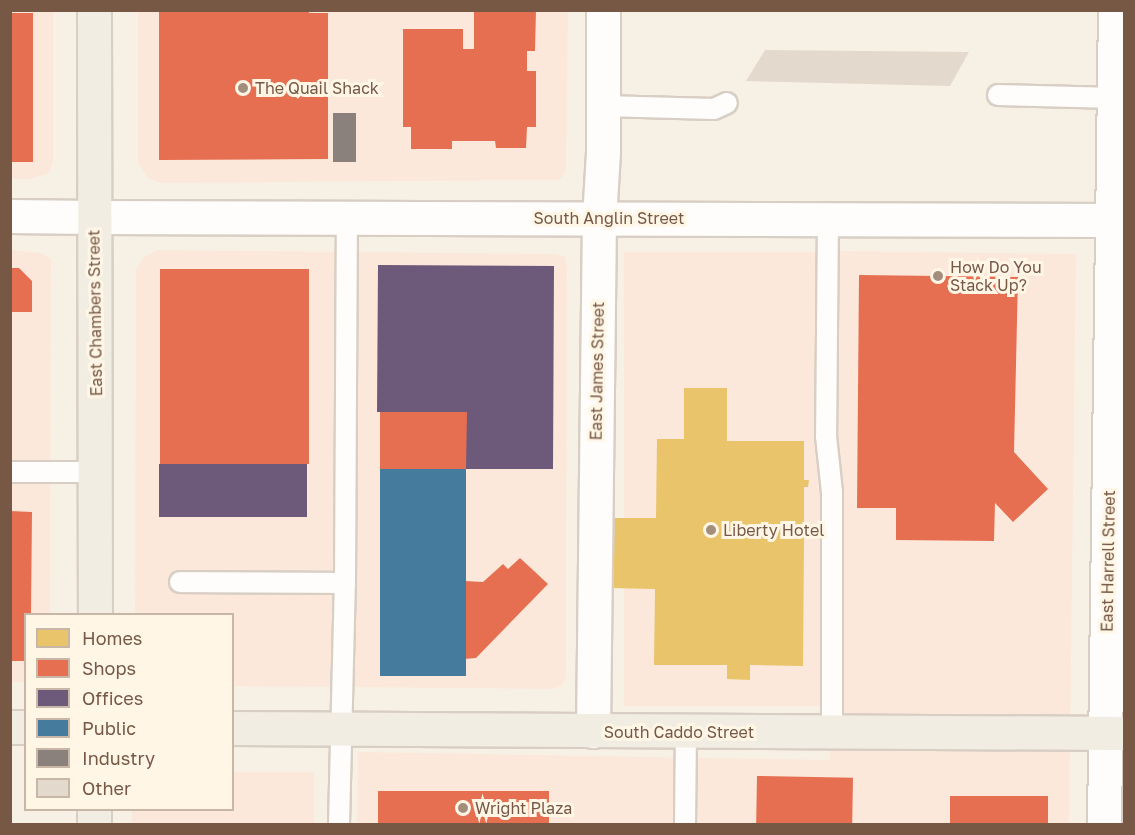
<!DOCTYPE html>
<style>
body{margin:0}
#map{position:relative;width:1135px;height:835px;overflow:hidden;background:#f7f1e5;font-family:"Golos Text",sans-serif}
div>[style]{position:absolute}
.commercial>*{inset:0;background:#fbe8da;transform-origin:0 0}
.homes>*{inset:0;background:#e9c46a}
.shops>*{inset:0;background:#e76f51;transform-origin:0 0}
.offices>*{inset:0;background:#6d597a;transform-origin:0 0}
.public>*{inset:0;background:#457b9d;transform-origin:0 0}
.industry>*{inset:0;background:#8a817c;transform-origin:0 0}
.building>*{inset:0;background:#e4d9cd}
.roads{filter:drop-shadow(2px 0 #d8cec4) drop-shadow(-2px 0 #d8cec4) drop-shadow(0 2px #d8cec4) drop-shadow(0 -2px #d8cec4)}
.lane>*{height:20px;margin:-10px;padding:0 10px;transform-origin:10px;border-radius:10px;background:#fefdfb}
.street>*{height:33px;margin:-16.5px;padding:0 16.5px;transform-origin:16.5px;border-radius:16.5px;background:#fefdfb}
.secondary>*{height:33px;margin:-16.5px;padding:0 16.5px;transform-origin:16.5px;border-radius:16.5px;background:#fefdfb}
.primary>*{height:33px;margin:-16.5px;padding:0 16.5px;transform-origin:16.5px;border-radius:16.5px;background:#f2ede2}
.dots>*{width:16px;height:16px;translate:-50% -50%;box-sizing:border-box;border:3px solid #fff6e6;border-radius:50%}
span{translate:-50% -50%;white-space:nowrap;text-align:center;line-height:1.15;-webkit-text-stroke:6px #fff6e6;paint-order:stroke}
.poi-label{font-size:16px;color:#765845}
.left{translate:0 -50%;text-align:left}
.street-label{font-size:16px;color:#765845}
.frame{position:absolute;inset:0;border:12px solid #765845;pointer-events:none}
.legend{position:absolute;left:24px;top:613px;width:210px;height:198px;box-sizing:border-box;background:#fff6e6;border:2px solid #c8b7a6;margin:0;padding:8px 10px;list-style:none;font-size:18px;color:#765845}
.legend li{display:flex;align-items:center;gap:12px;height:30px}
.legend b{width:30px;border:2px solid #c8b7a6}
</style>
<div id="map">
<div class="commercial">
<i style="clip-path:polygon(11px 11px,53px 11px,53px 162px,49px 173px,29px 179px,11px 179px)"></i>
<i style="clip-path:polygon(138px 11px,568px 11px,566px 172px,559px 180px,163px 183px,149px 179px,138px 163px)"></i>
<i style="clip-path:polygon(10px 250px,42px 253px,51px 260px,50px 614px,26px 614px,25px 682px,11px 682px)"></i>
<i style="clip-path:polygon(158px 250px,556px 254px,565px 257px,567px 266px,566px 677px,562px 685px,552px 689px,233px 686px,232px 614px,135px 614px,136px 269px,144px 257px)"></i>
<i style="clip-path:polygon(835px 251px,1076px 254px,1069px 824px,357px 824px,358px 752px,830px 760px)"></i>
<i style="left:822px;top:252px;width:454px;height:198px;rotate:90deg"></i>
<i style="clip-path:polygon(233px 772px,314px 772px,314px 824px,132px 824px,132px 810px,232px 810px)"></i>
</div>
<div class="homes">
<i style="clip-path:polygon(684px 388px,727px 388px,727px 441px,804px 441px,804px 480px,809px 480px,808px 487px,804px 487px,804px 523px,812px 524px,812px 537px,804px 538px,803px 666px,750px 665px,750px 680px,727px 679px,727px 665px,654px 665px,655px 589px,609px 588px,610px 518px,656px 518px,657px 439px,684px 439px)"></i>
</div>
<div class="shops">
<i style="clip-path:polygon(159px 10px,309px 10px,309px 13px,328px 13px,328px 159px,159px 160px)"></i>
<i style="clip-path:polygon(474px 10px,536px 10px,535px 51px,527px 51px,527px 71px,536px 71px,536px 127px,527px 127px,526px 148px,496px 148px,495px 141px,452px 141px,452px 149px,411px 149px,411px 127px,403px 127px,403px 29px,463px 29px,463px 49px,474px 49px)"></i>
<i style="left:10px;top:13px;width:23px;height:149px"></i>
<i style="clip-path:polygon(10px 268px,19px 268px,32px 281px,32px 312px,10px 312px)"></i>
<i style="left:160px;top:269px;width:149px;height:195px"></i>
<i style="clip-path:polygon(859px 275px,1018px 277px,1014px 452px,1048px 489px,1013px 522px,995px 503px,994px 541px,896px 540px,896px 508px,857px 508px)"></i>
<i style="left:380px;top:412px;width:87px;height:57px"></i>
<i style="clip-path:polygon(10px 511px,32px 512px,31px 614px,26px 614px,26px 661px,10px 661px)"></i>
<i style="clip-path:polygon(520px 558px,548px 584px,476px 658px,464px 659px,465px 581px,483px 582px,503px 564px,508px 569px)"></i>
<i style="left:757px;top:776px;width:96px;height:48px;rotate:1deg"></i>
<i style="left:378px;top:791px;width:171px;height:33px"></i>
<i style="left:950px;top:796px;width:98px;height:28px"></i>
</div>
<div class="offices">
<i style="clip-path:polygon(378px 265px,554px 266px,553px 469px,466px 469px,467px 412px,377px 412px)"></i>
<i style="left:159px;top:464px;width:148px;height:53px"></i>
</div>
<div class="public">
<i style="left:380px;top:469px;width:86px;height:207px"></i>
</div>
<div class="industry">
<i style="left:333px;top:113px;width:23px;height:49px"></i>
</div>
<div class="building">
<i style="clip-path:polygon(765px 50px,969px 52px,950px 86px,746px 81px)"></i>
</div>
<div class="roads">
<div class="lane">
<i style="left:998px;top:95px;width:117px;rotate:1.5deg"></i>
<i style="left:603px;top:106px;width:111px;rotate:1.5deg"></i>
<i style="left:714px;top:109px;width:14px;rotate:-25deg"></i>
<i style="left:828px;top:217px;width:219px;rotate:90.5deg"></i>
<i style="left:826px;top:436px;width:56px;rotate:83.9deg"></i>
<i style="left:832px;top:492px;width:240px;rotate:90deg"></i>
<i style="left:10px;top:472px;width:86px"></i>
<i style="left:180px;top:582px;width:165px;rotate:0.3deg"></i>
<i style="left:339px;top:824px;width:241px;rotate:-88.6deg"></i>
<i style="left:345px;top:583px;width:365px;rotate:-89.7deg"></i>
<i style="left:685px;top:824px;width:92px;rotate:-89.4deg"></i>
</div>
<div class="street">
<i style="left:94px;top:217px;width:1030px;rotate:0.17deg"></i>
<i style="left:593px;top:731px;width:513px;rotate:-89.33deg"></i>
<i style="left:599px;top:218px;width:66px;rotate:-86.5deg"></i>
<i style="left:603px;top:152px;width:142px;rotate:-90deg"></i>
<i style="left:1104px;top:824px;width:814px;rotate:-89.23deg"></i>
</div>
<div class="secondary">
<i style="left:10px;top:216px;width:84px;rotate:0.7deg"></i>
</div>
<div class="primary">
<i style="left:94px;top:10px;width:604px;rotate:89.91deg"></i>
<i style="left:10px;top:727px;width:16px"></i>
<i style="left:232px;top:728px;width:892px;rotate:0.32deg"></i>
<i style="left:94px;top:824px;width:14px;rotate:-90deg"></i>
</div>
</div>
<div class="dots">
<i style="left:243px;top:88px;background:#a38e7d"></i>
<i style="left:938px;top:276px;background:#a38e7d"></i>
<i style="left:711px;top:530px;background:#a38e7d"></i>
<i style="left:463px;top:808px;background:#a38e7d"></i>
</div>
<div class="poi-label">
<span class="left" style="left:255px;top:88px">The Quail Shack</span>
<span class="left" style="left:950px;top:276px">How Do You<br>Stack Up?</span>
<span class="left" style="left:723px;top:530px">Liberty Hotel</span>
<span class="left" style="left:475px;top:808px">Wright Plaza</span>
</div>
<div class="street-label">
<span style="left:609px;top:218px">South Anglin Street</span>
<span style="left:95px;top:313px;rotate:-91deg">East Chambers Street</span>
<span style="left:597px;top:371px;rotate:-89deg">East James Street</span>
<span style="left:1108px;top:561px;rotate:-89deg">East Harrell Street</span>
<span style="left:679px;top:732px">South Caddo Street</span>
</div>
<div class="frame"></div>
<ul class="legend">
<li><b style="height:16px;background:#e9c46a"></b>Homes</li>
<li><b style="height:16px;background:#e76f51"></b>Shops</li>
<li><b style="height:16px;background:#6d597a"></b>Offices</li>
<li><b style="height:16px;background:#457b9d"></b>Public</li>
<li><b style="height:16px;background:#8a817c"></b>Industry</li>
<li><b style="height:16px;background:#e4d9cd"></b>Other</li>
</ul>
</div>
